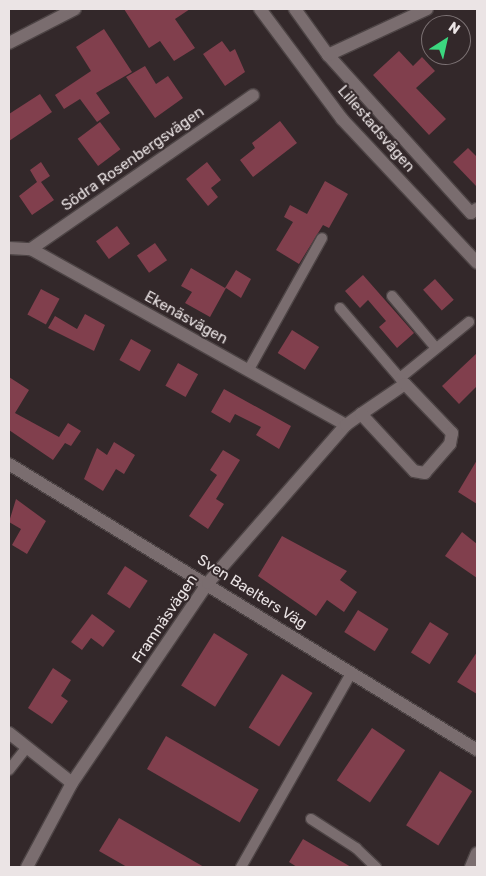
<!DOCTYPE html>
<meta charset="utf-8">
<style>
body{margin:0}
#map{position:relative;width:486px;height:876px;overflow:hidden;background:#33282a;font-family:Rubik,sans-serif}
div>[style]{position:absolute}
.building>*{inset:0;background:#813f4d;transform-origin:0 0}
.roads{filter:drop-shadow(1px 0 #4d4445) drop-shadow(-1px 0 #4d4445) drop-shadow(0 1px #4d4445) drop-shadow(0 -1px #4d4445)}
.lane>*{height:10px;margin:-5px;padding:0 5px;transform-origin:5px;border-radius:5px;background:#7a6d6f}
.street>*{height:12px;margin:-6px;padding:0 6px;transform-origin:6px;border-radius:6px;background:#7a6d6f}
.secondary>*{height:12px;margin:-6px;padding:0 6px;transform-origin:6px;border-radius:6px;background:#7a6d6f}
span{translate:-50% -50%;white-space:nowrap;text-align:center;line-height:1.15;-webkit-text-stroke:4px #33282a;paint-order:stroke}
.street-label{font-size:15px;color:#ebe4e5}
.frame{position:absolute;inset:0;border:10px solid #ebe4e5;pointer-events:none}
.north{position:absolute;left:421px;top:15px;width:50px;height:50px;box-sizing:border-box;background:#33282a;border:1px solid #7d7375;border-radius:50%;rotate:35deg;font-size:14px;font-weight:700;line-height:20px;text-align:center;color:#ebe4e5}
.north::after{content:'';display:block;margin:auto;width:18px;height:22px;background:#3bd77f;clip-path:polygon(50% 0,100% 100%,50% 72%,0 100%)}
</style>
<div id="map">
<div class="building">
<i style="clip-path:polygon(124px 9px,190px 9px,175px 19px,195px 48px,174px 61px,160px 41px,149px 48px)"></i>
<i style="clip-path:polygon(104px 29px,132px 72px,96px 93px,110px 113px,97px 122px,80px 99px,64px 109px,55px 95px,91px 71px,76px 47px)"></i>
<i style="clip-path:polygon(222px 41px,230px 52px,235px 49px,245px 72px,225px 86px,203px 54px)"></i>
<i style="clip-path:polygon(399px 51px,413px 66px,422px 57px,435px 71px,416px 88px,446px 119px,429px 135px,373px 75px)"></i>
<i style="clip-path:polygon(145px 66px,156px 84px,168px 76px,183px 98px,155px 118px,126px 77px)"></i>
<i style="clip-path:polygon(40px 94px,52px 112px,9px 141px,9px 114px)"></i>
<i style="clip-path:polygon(280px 121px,297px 143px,253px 177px,240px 160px,255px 148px,252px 143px)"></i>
<i style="left:100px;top:122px;width:34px;height:28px;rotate:53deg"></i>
<i style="clip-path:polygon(468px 148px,477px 157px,477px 187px,453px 162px)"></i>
<i style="clip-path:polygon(41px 162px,50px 176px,41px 182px,54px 200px,32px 215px,19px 196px,37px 182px,30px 170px)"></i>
<i style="clip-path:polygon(207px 162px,221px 180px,211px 188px,218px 197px,208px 206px,186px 179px)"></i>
<i style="clip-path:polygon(325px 181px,348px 194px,329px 228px,323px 225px,299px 264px,276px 250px,293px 222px,284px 217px,290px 205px,307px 214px)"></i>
<i style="left:117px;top:226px;width:22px;height:26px;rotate:54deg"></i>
<i style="left:155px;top:243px;width:21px;height:22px;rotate:55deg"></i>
<i style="clip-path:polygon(191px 268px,225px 288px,236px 270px,251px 279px,241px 298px,226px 288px,210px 317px,185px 303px,192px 292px,181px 286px)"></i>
<i style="clip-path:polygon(363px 275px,414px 333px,397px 348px,379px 327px,386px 321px,368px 300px,360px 308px,345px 291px)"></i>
<i style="left:435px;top:279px;width:28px;height:16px;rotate:48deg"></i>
<i style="left:41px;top:289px;width:21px;height:29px;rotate:28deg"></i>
<i style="clip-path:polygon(85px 314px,105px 325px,94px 351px,48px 328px,55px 316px,77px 329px)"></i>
<i style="left:292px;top:330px;width:32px;height:27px;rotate:32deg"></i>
<i style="left:131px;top:339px;width:23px;height:24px;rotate:29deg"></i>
<i style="clip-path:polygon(477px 353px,477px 386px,459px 404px,442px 386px)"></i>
<i style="left:178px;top:363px;width:23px;height:26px;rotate:29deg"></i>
<i style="clip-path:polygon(9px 377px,29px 390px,15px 413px,59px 437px,68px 423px,81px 431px,71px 446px,65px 443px,53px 460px,9px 430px)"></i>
<i style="clip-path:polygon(224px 389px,291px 426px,279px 449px,256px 435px,261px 427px,235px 414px,230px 423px,211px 412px)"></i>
<i style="clip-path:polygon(114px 442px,135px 455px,124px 474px,116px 469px,103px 491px,84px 479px,97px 448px,107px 455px)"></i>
<i style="clip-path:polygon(223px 450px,240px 460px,216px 499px,224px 504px,208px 529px,189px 516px,217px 475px,210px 470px)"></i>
<i style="clip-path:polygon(477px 460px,477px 504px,458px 492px)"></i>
<i style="clip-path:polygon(16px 499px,46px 521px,27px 554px,12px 545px,21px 529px,9px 522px)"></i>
<i style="clip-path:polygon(462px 532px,477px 544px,477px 578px,445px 556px)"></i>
<i style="clip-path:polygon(282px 536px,347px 571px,340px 580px,357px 592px,344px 612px,327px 600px,316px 616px,258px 576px)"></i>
<i style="left:125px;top:566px;width:27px;height:33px;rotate:33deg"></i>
<i style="left:358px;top:610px;width:36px;height:26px;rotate:32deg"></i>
<i style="clip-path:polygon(92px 614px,115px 631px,103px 647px,91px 638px,82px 650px,71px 642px)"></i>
<i style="left:430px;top:622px;width:22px;height:36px;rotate:32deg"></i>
<i style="left:214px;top:633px;width:40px;height:62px;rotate:32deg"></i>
<i style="clip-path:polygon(477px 652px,477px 694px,457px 682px)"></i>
<i style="clip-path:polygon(53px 668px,71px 680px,61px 696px,68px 701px,52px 724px,28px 708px)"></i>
<i style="left:282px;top:674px;width:36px;height:63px;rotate:32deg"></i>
<i style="left:372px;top:728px;width:40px;height:63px;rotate:34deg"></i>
<i style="left:166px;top:736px;width:107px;height:38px;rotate:30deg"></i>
<i style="left:440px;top:771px;width:38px;height:64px;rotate:32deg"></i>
<i style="clip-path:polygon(119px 818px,204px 867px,127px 867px,99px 851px)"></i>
<i style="clip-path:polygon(303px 839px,351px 867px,297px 867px,289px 862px)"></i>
</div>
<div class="roads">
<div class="lane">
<i style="left:392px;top:296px;width:68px;rotate:49.8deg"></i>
<i style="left:340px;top:308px;width:100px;rotate:49.5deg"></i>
<i style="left:248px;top:371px;width:152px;rotate:-60.9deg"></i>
<i style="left:400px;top:378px;width:89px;rotate:-39.1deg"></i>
<i style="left:9px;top:770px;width:29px;rotate:-52deg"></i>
<i style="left:311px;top:819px;width:54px;rotate:32.8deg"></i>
<i style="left:356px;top:848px;width:28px;rotate:44deg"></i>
<i style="left:241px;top:867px;width:224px;rotate:-60.4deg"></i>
</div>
<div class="street">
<i style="left:295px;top:9px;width:57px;rotate:54.3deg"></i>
<i style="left:328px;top:55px;width:213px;rotate:47.9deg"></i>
<i style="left:471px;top:213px;width:7px;rotate:-34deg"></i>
<i style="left:9px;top:43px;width:74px;rotate:-27.3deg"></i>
<i style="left:328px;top:55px;width:109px;rotate:-24.9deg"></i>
<i style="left:9px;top:248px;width:22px;rotate:3deg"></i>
<i style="left:31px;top:249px;width:361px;rotate:29.2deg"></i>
<i style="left:31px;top:249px;width:270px;rotate:-34.7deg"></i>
<i style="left:9px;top:464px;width:548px;rotate:31.43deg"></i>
<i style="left:9px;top:733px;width:80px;rotate:38.4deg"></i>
<i style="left:27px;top:867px;width:95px;rotate:-61.8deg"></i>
<i style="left:72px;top:783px;width:242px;rotate:-55.8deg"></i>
<i style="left:208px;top:583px;width:210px;rotate:-48.9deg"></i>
<i style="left:346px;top:425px;width:19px;rotate:-36deg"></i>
<i style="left:361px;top:414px;width:53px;rotate:-34.3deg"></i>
<i style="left:405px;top:384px;width:68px;rotate:46.2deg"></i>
<i style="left:452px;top:433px;width:11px;rotate:100deg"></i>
<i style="left:450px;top:444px;width:38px;rotate:131deg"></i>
<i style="left:425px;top:473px;width:11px;rotate:-170deg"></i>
<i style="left:414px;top:471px;width:78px;rotate:-132.9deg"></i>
<i style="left:471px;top:867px;width:15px;rotate:-67deg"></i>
</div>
<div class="secondary">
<i style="left:260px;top:9px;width:137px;rotate:53.3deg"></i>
<i style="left:342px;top:119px;width:197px;rotate:46.8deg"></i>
</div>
</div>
<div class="street-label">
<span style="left:376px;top:129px;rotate:49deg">Lillestadsvägen</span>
<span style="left:133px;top:159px;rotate:-35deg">Södra Rosenbergsvägen</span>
<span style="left:186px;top:318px;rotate:29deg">Ekenäsvägen</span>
<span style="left:252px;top:592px;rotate:32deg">Sven Baelters Väg</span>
<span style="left:165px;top:619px;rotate:-56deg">Framnäsvägen</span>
</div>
<div class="frame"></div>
<div class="north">N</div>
</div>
